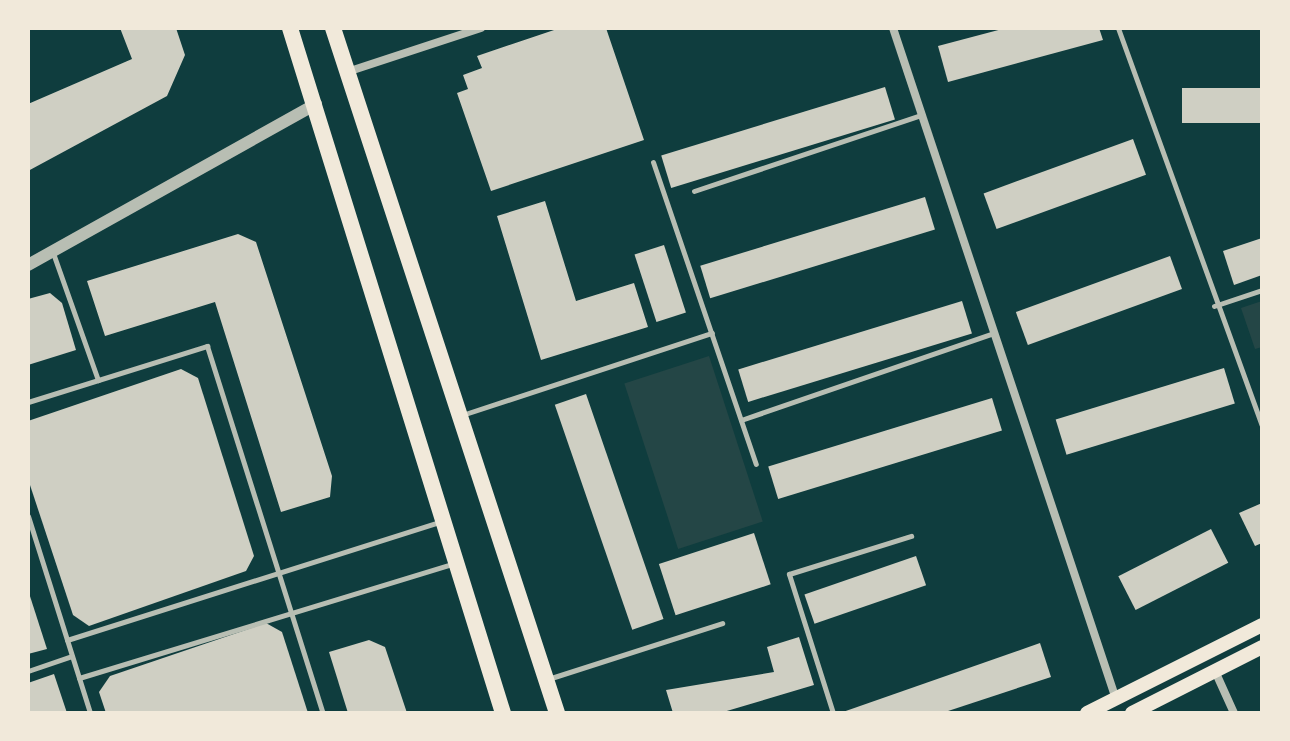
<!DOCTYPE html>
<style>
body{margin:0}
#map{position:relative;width:1290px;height:741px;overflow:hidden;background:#0f3d3e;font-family:"Roboto Condensed",sans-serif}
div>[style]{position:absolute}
.green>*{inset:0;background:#244646;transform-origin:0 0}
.building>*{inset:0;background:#cfcfc3;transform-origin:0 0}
.service>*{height:5px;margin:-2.5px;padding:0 2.5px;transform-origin:2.5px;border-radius:2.5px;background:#b8beb3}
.minor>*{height:8px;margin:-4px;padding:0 4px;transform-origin:4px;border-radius:4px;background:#b8beb3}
.tertiary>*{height:12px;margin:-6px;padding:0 6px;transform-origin:6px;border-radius:6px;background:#b8beb3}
.secondary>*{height:14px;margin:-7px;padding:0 7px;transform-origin:7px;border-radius:7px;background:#f1e9da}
.primary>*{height:16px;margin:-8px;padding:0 8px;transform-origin:8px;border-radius:8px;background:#f1e9da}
span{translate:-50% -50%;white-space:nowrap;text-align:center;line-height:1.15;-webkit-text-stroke:6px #f1e9da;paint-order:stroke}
.frame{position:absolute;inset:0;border:30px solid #f1e9da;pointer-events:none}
</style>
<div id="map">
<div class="green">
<i style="clip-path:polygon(1262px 301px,1262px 347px,1255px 349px,1241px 308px)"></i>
<i style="left:709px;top:356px;width:174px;height:89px;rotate:72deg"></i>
</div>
<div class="building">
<i style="clip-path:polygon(120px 28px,176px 28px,185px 55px,167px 96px,28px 171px,28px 104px,132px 59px)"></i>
<i style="clip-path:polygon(560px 28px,606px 28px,644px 140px,491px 191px,457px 93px,468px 89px,463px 75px,482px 68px,477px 56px)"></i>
<i style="clip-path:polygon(1006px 28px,1099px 28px,1103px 40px,948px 82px,938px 46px)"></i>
<i style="left:885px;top:87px;width:34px;height:234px;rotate:73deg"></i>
<i style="left:1262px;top:88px;width:35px;height:80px;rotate:90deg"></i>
<i style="left:1133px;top:139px;width:38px;height:159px;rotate:70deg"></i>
<i style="left:925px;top:197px;width:34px;height:235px;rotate:73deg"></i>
<i style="clip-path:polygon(545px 201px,576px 301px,634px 283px,648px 327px,541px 360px,497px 216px)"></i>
<i style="clip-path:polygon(238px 234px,256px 242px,332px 476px,330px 497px,281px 512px,215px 302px,105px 336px,87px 281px)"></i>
<i style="clip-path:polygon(1262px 238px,1262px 275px,1234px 285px,1223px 251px)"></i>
<i style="left:664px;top:245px;width:71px;height:31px;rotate:72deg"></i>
<i style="left:1170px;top:256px;width:35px;height:164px;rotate:70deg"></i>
<i style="clip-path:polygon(50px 293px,62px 303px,76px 350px,28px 365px,28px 299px)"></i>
<i style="left:962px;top:301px;width:34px;height:234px;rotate:73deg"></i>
<i style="left:1224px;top:368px;width:37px;height:176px;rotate:73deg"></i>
<i style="clip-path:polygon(181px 369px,198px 378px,254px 556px,246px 571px,89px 626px,73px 615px,28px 479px,28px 421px)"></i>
<i style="left:586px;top:394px;width:238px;height:33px;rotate:71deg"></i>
<i style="left:992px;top:398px;width:34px;height:234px;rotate:73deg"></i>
<i style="clip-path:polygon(1262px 503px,1262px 543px,1255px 546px,1239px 513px)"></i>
<i style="left:1211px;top:529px;width:38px;height:104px;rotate:63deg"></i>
<i style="left:754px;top:533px;width:54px;height:100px;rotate:72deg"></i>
<i style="left:916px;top:556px;width:31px;height:118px;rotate:71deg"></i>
<i style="clip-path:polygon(28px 590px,47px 649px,28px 654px)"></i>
<i style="clip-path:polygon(266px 623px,282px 632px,308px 713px,106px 713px,99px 692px,110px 676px)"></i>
<i style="clip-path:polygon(799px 637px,814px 685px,720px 713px,673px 713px,666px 690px,774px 672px,767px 647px)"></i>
<i style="clip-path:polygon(369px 640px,385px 647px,407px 713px,348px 713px,329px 652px)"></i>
<i style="clip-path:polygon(1040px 643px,1051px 677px,942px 713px,840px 713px)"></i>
<i style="clip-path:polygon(54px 674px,67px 713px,28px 713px,28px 683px)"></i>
</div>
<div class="service">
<i style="left:1118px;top:28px;width:422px;rotate:70.1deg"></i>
<i style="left:653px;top:162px;width:319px;rotate:71.2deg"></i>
<i style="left:694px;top:191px;width:239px;rotate:-18.5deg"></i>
<i style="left:53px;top:253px;width:135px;rotate:70.5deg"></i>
<i style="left:1214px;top:306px;width:51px;rotate:-18.4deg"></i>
<i style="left:28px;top:402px;width:188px;rotate:-17.4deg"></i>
<i style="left:207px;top:346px;width:385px;rotate:72.5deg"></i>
<i style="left:462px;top:415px;width:263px;rotate:-18.2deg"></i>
<i style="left:741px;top:420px;width:267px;rotate:-19deg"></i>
<i style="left:28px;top:516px;width:207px;rotate:72.5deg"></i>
<i style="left:67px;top:640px;width:391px;rotate:-17.6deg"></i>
<i style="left:28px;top:671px;width:46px;rotate:-18.8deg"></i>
<i style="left:79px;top:678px;width:393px;rotate:-17deg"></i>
<i style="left:548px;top:679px;width:183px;rotate:-17.8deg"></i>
<i style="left:833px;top:713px;width:146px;rotate:-107.6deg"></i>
<i style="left:789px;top:574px;width:128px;rotate:-17.3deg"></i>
</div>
<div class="minor">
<i style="left:893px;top:28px;width:707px;rotate:71.62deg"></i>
<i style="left:347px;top:72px;width:141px;rotate:-18.2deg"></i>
<i style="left:1215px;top:671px;width:46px;rotate:65.7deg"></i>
</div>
<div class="tertiary">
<i style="left:28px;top:265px;width:330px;rotate:-29.2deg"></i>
</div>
<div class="secondary">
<i style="left:1087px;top:713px;width:196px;rotate:-26.7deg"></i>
<i style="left:1132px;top:713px;width:146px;rotate:-26.9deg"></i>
</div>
<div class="primary">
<i style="left:290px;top:28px;width:717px;rotate:72.73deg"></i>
<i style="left:333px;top:28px;width:721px;rotate:71.89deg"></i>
</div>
<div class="frame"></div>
</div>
